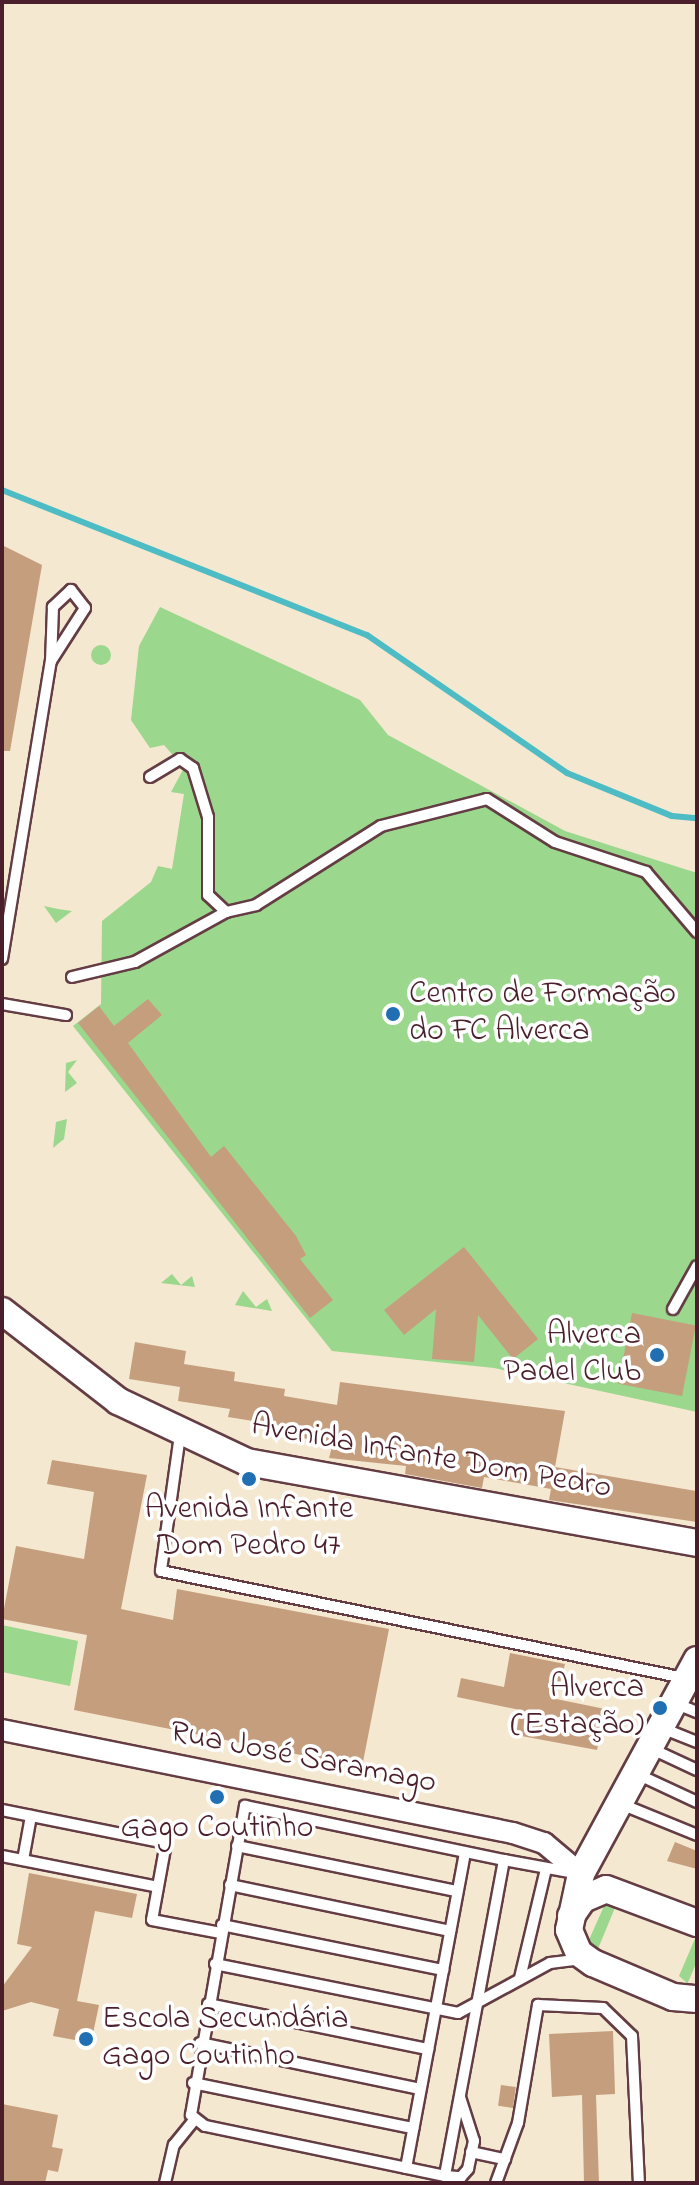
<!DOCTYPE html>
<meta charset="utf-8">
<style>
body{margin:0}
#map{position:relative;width:699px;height:2185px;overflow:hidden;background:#f4e8d0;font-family:"Indie Flower",sans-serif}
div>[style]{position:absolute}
.green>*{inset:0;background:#9bd78c}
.round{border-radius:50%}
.stream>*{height:6px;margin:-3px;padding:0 3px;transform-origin:3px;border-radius:3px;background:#4ebcc5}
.building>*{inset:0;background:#c59e7e;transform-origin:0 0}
.roads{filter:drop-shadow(2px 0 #643d44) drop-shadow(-2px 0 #643d44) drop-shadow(0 2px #643d44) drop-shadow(0 -2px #643d44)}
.service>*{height:10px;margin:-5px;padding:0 5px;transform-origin:5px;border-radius:5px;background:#fff}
.minor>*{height:20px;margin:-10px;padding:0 10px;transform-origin:10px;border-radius:10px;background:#fff}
.tertiary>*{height:26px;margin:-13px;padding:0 13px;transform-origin:13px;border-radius:13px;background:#fff}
.dots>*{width:22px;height:22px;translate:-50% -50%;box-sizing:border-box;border:4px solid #fff;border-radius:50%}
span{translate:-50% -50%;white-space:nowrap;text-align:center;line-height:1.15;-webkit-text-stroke:7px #fff;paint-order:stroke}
.poi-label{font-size:32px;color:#4a1f2b}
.left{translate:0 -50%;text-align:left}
.right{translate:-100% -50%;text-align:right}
.street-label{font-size:32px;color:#4a1f2b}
.frame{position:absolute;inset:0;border:4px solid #4a1f2b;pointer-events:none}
</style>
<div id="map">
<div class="green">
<i style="clip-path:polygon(160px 607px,360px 700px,388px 735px,565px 831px,697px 873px,697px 1412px,494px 1368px,332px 1351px,73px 1026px,101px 1004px,102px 921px,151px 882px,158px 866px,172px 869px,184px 794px,171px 792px,184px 768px,164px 745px,150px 748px,131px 720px,139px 646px)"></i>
<i class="round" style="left:91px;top:645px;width:20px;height:20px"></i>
<i style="clip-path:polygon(44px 906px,58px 909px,72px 911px,56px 923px)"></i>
<i style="clip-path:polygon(77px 1060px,68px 1072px,77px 1083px,65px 1092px,66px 1063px)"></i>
<i style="clip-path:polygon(67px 1119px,64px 1139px,53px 1148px,56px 1122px)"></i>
<i style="clip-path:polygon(172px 1274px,181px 1285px,192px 1276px,195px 1287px,161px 1283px)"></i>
<i style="clip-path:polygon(243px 1291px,256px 1307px,267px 1299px,272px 1311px,235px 1305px)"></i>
<i style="clip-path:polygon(2px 1625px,78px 1641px,70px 1686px,2px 1672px)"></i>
<i style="clip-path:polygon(608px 1897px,619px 1898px,595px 1956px,585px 1949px)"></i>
<i style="clip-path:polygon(697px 1934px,697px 1961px,684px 1992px,676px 1990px,686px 1982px,679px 1976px)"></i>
</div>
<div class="stream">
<i style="left:2px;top:490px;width:393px;rotate:21.7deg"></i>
<i style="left:367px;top:635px;width:243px;rotate:34.6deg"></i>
<i style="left:567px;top:773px;width:113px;rotate:22.3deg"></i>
<i style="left:672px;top:816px;width:25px;rotate:5deg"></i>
</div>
<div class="building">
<i style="clip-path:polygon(2px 545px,42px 565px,10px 751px,2px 751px)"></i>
<i style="clip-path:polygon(148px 999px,162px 1015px,128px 1043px,211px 1157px,224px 1146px,296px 1236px,306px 1255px,300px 1259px,333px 1300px,310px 1318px,78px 1023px,99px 1006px,114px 1026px)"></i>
<i style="clip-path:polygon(464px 1247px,538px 1339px,513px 1359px,478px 1315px,474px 1362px,432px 1359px,436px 1309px,404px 1335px,384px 1310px)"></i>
<i style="left:632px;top:1313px;width:65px;height:72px;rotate:11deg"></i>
<i style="clip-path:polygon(135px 1342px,186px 1351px,184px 1364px,235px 1372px,234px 1381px,285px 1389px,284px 1396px,337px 1405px,340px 1382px,565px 1411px,555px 1467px,696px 1491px,697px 1522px,549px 1500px,551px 1489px,484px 1477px,482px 1488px,405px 1474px,406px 1466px,329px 1458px,333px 1443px,278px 1434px,279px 1425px,228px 1417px,230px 1409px,178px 1401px,180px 1387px,129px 1379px)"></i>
<i style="clip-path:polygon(52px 1460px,147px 1475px,121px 1609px,173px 1620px,177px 1589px,389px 1629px,362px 1767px,74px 1710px,87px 1635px,2px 1619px,16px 1546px,84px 1559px,94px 1492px,47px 1484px)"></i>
<i style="clip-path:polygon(510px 1653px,565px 1664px,556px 1699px,605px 1709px,597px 1750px,516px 1735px,520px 1710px,457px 1697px,461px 1678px,504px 1687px)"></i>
<i style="clip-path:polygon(675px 1842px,697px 1851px,697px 1869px,667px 1861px)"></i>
<i style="clip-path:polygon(29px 1873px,137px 1894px,132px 1918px,95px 1911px,77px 2001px,99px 2005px,91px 2043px,53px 2036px,59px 2009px,31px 2002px,2px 2011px,2px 1987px,32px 1947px,17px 1944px)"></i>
<i style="clip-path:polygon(613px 2031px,615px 2094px,596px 2095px,599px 2183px,584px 2183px,582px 2095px,552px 2097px,549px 2034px)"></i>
<i style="left:501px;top:2085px;width:15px;height:21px;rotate:8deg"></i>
<i style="clip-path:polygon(2px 2104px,58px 2115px,52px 2147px,63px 2149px,58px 2172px,48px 2170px,45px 2183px,2px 2183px)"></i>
</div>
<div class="roads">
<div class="service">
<i style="left:150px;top:777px;width:35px;rotate:-31deg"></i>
<i style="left:180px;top:759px;width:16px;rotate:35deg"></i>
<i style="left:193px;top:768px;width:51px;rotate:73deg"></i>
<i style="left:208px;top:817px;width:78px;rotate:90deg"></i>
<i style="left:208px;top:895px;width:25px;rotate:43deg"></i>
<i style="left:226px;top:912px;width:31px;rotate:-13deg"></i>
<i style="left:256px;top:905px;width:148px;rotate:-32.3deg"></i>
<i style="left:381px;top:826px;width:109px;rotate:-14.3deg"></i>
<i style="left:487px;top:799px;width:80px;rotate:32.3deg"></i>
<i style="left:555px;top:842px;width:96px;rotate:18.2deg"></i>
<i style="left:646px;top:872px;width:79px;rotate:49.6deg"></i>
<i style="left:2px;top:959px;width:302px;rotate:-80.7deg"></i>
<i style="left:51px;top:661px;width:63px;rotate:-57.3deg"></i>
<i style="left:85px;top:608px;width:23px;rotate:-128deg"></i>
<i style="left:71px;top:590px;width:25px;rotate:137deg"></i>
<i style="left:53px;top:607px;width:54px;rotate:92.1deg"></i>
<i style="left:72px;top:977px;width:65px;rotate:-13.4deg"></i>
<i style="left:135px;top:962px;width:104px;rotate:-28.8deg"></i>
<i style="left:2px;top:1004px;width:65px;rotate:9.8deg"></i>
<i style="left:673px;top:1309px;width:49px;rotate:-60.8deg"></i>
<i style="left:180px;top:1435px;width:137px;rotate:98deg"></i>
<i style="left:161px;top:1571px;width:534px;rotate:11.56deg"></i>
<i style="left:677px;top:1704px;width:22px;rotate:22deg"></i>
<i style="left:662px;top:1728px;width:38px;rotate:22deg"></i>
<i style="left:652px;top:1749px;width:50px;rotate:25deg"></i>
<i style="left:637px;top:1774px;width:66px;rotate:25deg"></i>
<i style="left:621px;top:1804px;width:82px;rotate:22.2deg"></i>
<i style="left:245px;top:1806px;width:265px;rotate:11.8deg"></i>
<i style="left:504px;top:1860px;width:321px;rotate:100.6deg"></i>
<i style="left:445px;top:2176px;width:245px;rotate:-168.2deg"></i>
<i style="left:205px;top:2126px;width:18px;rotate:-142deg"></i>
<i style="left:191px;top:2115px;width:314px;rotate:-80.1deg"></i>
<i style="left:2px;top:1810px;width:167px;rotate:11.4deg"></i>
<i style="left:166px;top:1843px;width:78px;rotate:100.3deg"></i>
<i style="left:152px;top:1920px;width:70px;rotate:10.7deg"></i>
<i style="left:237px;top:1846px;width:225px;rotate:11.6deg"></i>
<i style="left:2px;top:1856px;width:159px;rotate:11.2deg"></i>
<i style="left:23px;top:1860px;width:45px;rotate:-79.7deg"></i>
<i style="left:504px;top:1860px;width:72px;rotate:10.4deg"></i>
<i style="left:230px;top:1885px;width:225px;rotate:11.8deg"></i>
<i style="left:222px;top:1925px;width:226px;rotate:11.5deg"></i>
<i style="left:215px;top:1964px;width:248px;rotate:11.4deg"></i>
<i style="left:458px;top:2013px;width:105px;rotate:-28.5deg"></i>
<i style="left:550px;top:1963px;width:32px;rotate:-7deg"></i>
<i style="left:520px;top:1978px;width:112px;rotate:-76.6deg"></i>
<i style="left:208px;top:2004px;width:225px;rotate:11.6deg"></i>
<i style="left:200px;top:2043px;width:225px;rotate:11.8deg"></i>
<i style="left:193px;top:2083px;width:225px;rotate:11.6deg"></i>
<i style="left:471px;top:2152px;width:35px;rotate:12deg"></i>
<i style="left:406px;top:2168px;width:321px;rotate:-79.4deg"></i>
<i style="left:445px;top:2176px;width:16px;rotate:4deg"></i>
<i style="left:461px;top:2177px;width:11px;rotate:-49deg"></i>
<i style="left:468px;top:2169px;width:29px;rotate:-78deg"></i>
<i style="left:474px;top:2141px;width:46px;rotate:-107.7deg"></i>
<i style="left:165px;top:2183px;width:39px;rotate:-77deg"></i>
<i style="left:174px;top:2145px;width:32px;rotate:-51deg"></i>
<i style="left:496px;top:2183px;width:64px;rotate:-69.9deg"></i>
<i style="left:518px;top:2123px;width:120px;rotate:-80.4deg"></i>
<i style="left:538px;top:2005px;width:65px;rotate:2.6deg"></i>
<i style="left:603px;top:2008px;width:40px;rotate:44deg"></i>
<i style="left:632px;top:2036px;width:147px;rotate:87.3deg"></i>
</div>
<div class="minor">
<i style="left:2px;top:1730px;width:521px;rotate:11.4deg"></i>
<i style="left:513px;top:1833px;width:33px;rotate:18deg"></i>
<i style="left:544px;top:1843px;width:48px;rotate:40deg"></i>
</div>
<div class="tertiary">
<i style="left:2px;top:1311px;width:147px;rotate:37.8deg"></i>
<i style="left:118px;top:1401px;width:143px;rotate:25.3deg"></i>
<i style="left:247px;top:1462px;width:457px;rotate:10.2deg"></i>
<i style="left:697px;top:1660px;width:243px;rotate:118.5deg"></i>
<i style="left:581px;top:1874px;width:57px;rotate:102.1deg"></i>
<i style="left:569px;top:1930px;width:25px;rotate:67deg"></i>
<i style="left:579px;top:1953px;width:17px;rotate:36deg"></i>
<i style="left:593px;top:1963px;width:87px;rotate:23deg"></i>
<i style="left:673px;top:1997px;width:24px;rotate:5deg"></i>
<i style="left:571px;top:1916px;width:21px;rotate:-55deg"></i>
<i style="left:583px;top:1899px;width:25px;rotate:-23deg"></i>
<i style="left:606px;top:1889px;width:97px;rotate:20.5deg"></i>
</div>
</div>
<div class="dots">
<i style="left:393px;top:1014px;background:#1f6fb2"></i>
<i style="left:657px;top:1355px;background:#1f6fb2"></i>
<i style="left:249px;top:1479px;background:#1f6fb2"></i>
<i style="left:660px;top:1708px;background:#1f6fb2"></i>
<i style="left:217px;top:1797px;background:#1f6fb2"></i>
<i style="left:86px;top:2039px;background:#1f6fb2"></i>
</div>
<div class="poi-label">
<span class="left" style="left:409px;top:1014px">Centro de Formação<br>do FC Alverca</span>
<span class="right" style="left:641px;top:1355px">Alverca<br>Padel Club</span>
<span style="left:249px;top:1529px">Avenida Infante<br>Dom Pedro 47</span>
<span class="right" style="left:644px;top:1708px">Alverca<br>(Estação)</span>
<span style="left:217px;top:1829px">Gago Coutinho</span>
<span class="left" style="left:102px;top:2039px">Escola Secundária<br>Gago Coutinho</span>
</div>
<div class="street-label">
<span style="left:431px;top:1458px;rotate:10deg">Avenida Infante Dom Pedro</span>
<span style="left:303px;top:1759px;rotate:11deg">Rua José Saramago</span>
</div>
<div class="frame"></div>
</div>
